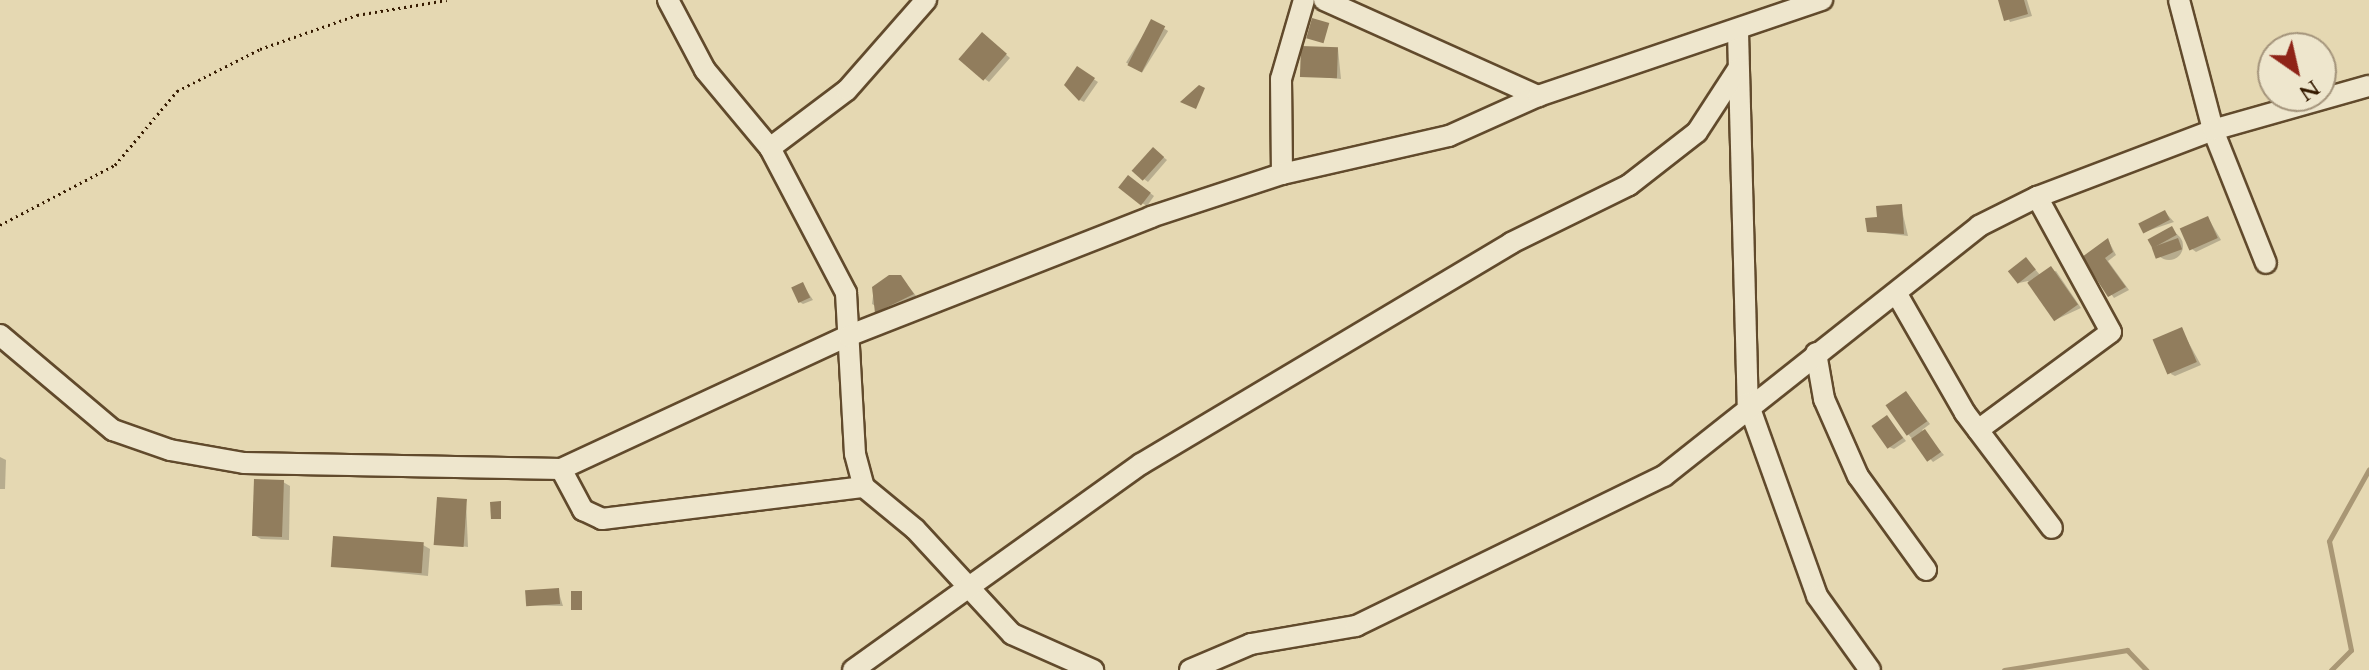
<!DOCTYPE html>
<style>
body{margin:0}
#map{position:relative;width:2369px;height:670px;overflow:hidden;background:#e5d8b2;font-family:Cardo,serif}
div>[style]{position:absolute}
.shadow>*{inset:0;background:#0003;transform-origin:0 0}
.round{border-radius:50%}
.stream>*{height:5px;margin:-2.5px;padding:0 2.5px;transform-origin:2.5px;border-radius:2.5px;background:#a99775}
.building>*{inset:0;background:#917d5d;transform-origin:0 0}
.path>*{height:3px;margin-top:-1.5px;transform-origin:0;background:repeating-linear-gradient(90deg,#351a00 0 2px,transparent 0 6px)}
.roads{filter:drop-shadow(2px 0 #614a2c) drop-shadow(-2px 0 #614a2c) drop-shadow(0 2px #614a2c) drop-shadow(0 -2px #614a2c)}
.minor>*{height:20px;margin:-10px;padding:0 10px;transform-origin:10px;border-radius:10px;background:#eee6cd}
span{translate:-50% -50%;white-space:nowrap;text-align:center;line-height:1.15;-webkit-text-stroke:8px #eee6cd;paint-order:stroke}
.north{position:absolute;left:2257px;top:32px;width:80px;height:80px;box-sizing:border-box;background:#eee6cd;border:2px solid #a4947b;border-radius:50%;rotate:146deg;font-size:22px;font-weight:700;line-height:32px;text-align:center;color:#351a00}
.north::after{content:'';display:block;margin:auto;width:28px;height:36px;background:#8f2418;clip-path:polygon(50% 0,100% 100%,50% 72%,0 100%)}
</style>
<div id="map">
<div class="shadow">
<i style="clip-path:polygon(2000px 0,2027px 0,2032px 16px,2010px 22px)"></i>
<i style="left:1152px;top:21px;width:19px;height:49px;rotate:32deg"></i>
<i style="clip-path:polygon(986px 37px,1010px 58px,989px 82px,985px 79px)"></i>
<i style="clip-path:polygon(1338px 49px,1341px 79px,1302px 75px)"></i>
<i style="clip-path:polygon(1078px 69px,1098px 82px,1084px 102px,1080px 100px)"></i>
<i style="clip-path:polygon(1157px 152px,1167px 160px,1148px 182px,1144px 179px)"></i>
<i style="clip-path:polygon(1133px 180px,1154px 196px,1147px 206px,1142px 203px)"></i>
<i style="clip-path:polygon(1901px 206px,1908px 236px,1868px 231px,1879px 219px)"></i>
<i style="clip-path:polygon(2165px 212px,2174px 222px,2144px 232px)"></i>
<i style="clip-path:polygon(2208px 218px,2221px 240px,2196px 252px,2192px 249px)"></i>
<i class="round" style="left:2155px;top:232px;width:28px;height:28px"></i>
<i style="clip-path:polygon(2108px 240px,2116px 255px,2108px 261px,2129px 290px,2114px 298px,2084px 257px)"></i>
<i style="clip-path:polygon(2026px 259px,2041px 276px,2056px 271px,2081px 308px,2055px 320px,2028px 281px,2019px 283px)"></i>
<i style="clip-path:polygon(901px 277px,917px 297px,892px 315px,872px 304px,874px 288px)"></i>
<i style="clip-path:polygon(803px 285px,813px 300px,803px 304px,798px 301px)"></i>
<i style="clip-path:polygon(2181px 329px,2201px 365px,2175px 376px,2171px 374px)"></i>
<i style="clip-path:polygon(1906px 393px,1930px 424px,1922px 430px,1944px 455px,1933px 462px,1908px 434px)"></i>
<i style="clip-path:polygon(1887px 417px,1906px 441px,1894px 449px,1889px 447px)"></i>
<i style="clip-path:polygon(0 457px,6px 460px,5px 489px,0 489px)"></i>
<i style="clip-path:polygon(283px 482px,290px 486px,289px 540px,261px 539px,254px 535px)"></i>
<i style="clip-path:polygon(466px 501px,468px 547px,437px 543px)"></i>
<i style="clip-path:polygon(423px 545px,430px 549px,428px 576px,333px 566px)"></i>
<i style="clip-path:polygon(558px 590px,563px 606px,527px 605px)"></i>
</div>
<div class="stream">
<i style="left:2004px;top:670px;width:125px;rotate:-9.2deg"></i>
<i style="left:2127px;top:650px;width:28px;rotate:46deg"></i>
<i style="left:2331px;top:670px;width:28px;rotate:-45deg"></i>
<i style="left:2351px;top:650px;width:111px;rotate:-101.4deg"></i>
<i style="left:2329px;top:541px;width:82px;rotate:-60.9deg"></i>
</div>
<div class="building">
<i style="clip-path:polygon(1998px 0,2024px 0,2028px 14px,2004px 21px)"></i>
<i style="left:1312px;top:18px;width:18px;height:21px;rotate:16deg"></i>
<i style="left:1151px;top:19px;width:16px;height:52px;rotate:27deg"></i>
<i style="left:982px;top:32px;width:33px;height:36px;rotate:41deg"></i>
<i style="left:1301px;top:46px;width:37px;height:31px;rotate:2deg"></i>
<i style="clip-path:polygon(1077px 66px,1095px 78px,1079px 101px,1064px 85px)"></i>
<i style="clip-path:polygon(1199px 85px,1205px 88px,1196px 109px,1180px 102px)"></i>
<i style="left:1153px;top:147px;width:15px;height:32px;rotate:42deg"></i>
<i style="left:1128px;top:175px;width:29px;height:16px;rotate:38deg"></i>
<i style="clip-path:polygon(1902px 204px,1904px 234px,1867px 232px,1865px 218px,1877px 217px,1876px 206px)"></i>
<i style="left:2165px;top:210px;width:11px;height:30px;rotate:63deg"></i>
<i style="left:2208px;top:216px;width:24px;height:31px;rotate:66deg"></i>
<i style="left:2172px;top:226px;width:10px;height:28px;rotate:61deg"></i>
<i style="clip-path:polygon(2108px 238px,2113px 252px,2105px 258px,2126px 287px,2108px 297px,2082px 257px)"></i>
<i style="left:2178px;top:238px;width:12px;height:28px;rotate:70deg"></i>
<i style="left:2026px;top:257px;width:16px;height:23px;rotate:52deg"></i>
<i style="left:2051px;top:266px;width:47px;height:29px;rotate:55deg"></i>
<i style="clip-path:polygon(889px 275px,901px 275px,914px 294px,875px 313px,872px 287px)"></i>
<i style="left:803px;top:282px;width:17px;height:13px;rotate:65deg"></i>
<i style="left:2182px;top:327px;width:38px;height:32px;rotate:67deg"></i>
<i style="left:1906px;top:391px;width:37px;height:25px;rotate:55deg"></i>
<i style="left:1887px;top:415px;width:28px;height:19px;rotate:55deg"></i>
<i style="left:1925px;top:429px;width:28px;height:17px;rotate:55deg"></i>
<i style="left:254px;top:479px;width:30px;height:57px;rotate:2deg"></i>
<i style="left:437px;top:497px;width:30px;height:48px;rotate:4deg"></i>
<i style="clip-path:polygon(501px 501px,501px 519px,491px 519px,490px 502px)"></i>
<i style="left:333px;top:536px;width:91px;height:31px;rotate:4deg"></i>
<i style="left:559px;top:588px;width:16px;height:34px;rotate:86deg"></i>
<i style="left:571px;top:591px;width:11px;height:19px"></i>
</div>
<div class="path">
<i style="left:0;top:225px;width:130px;rotate:-27.6deg"></i>
<i style="left:115px;top:165px;width:97px;rotate:-50deg"></i>
<i style="left:177px;top:91px;width:93px;rotate:-26.8deg"></i>
<i style="left:260px;top:49px;width:103px;rotate:-19.3deg"></i>
<i style="left:357px;top:15px;width:91px;rotate:-9.5deg"></i>
</div>
<div class="roads">
<div class="minor">
<i style="left:668px;top:0;width:79px;rotate:62.1deg"></i>
<i style="left:705px;top:70px;width:102px;rotate:50.2deg"></i>
<i style="left:770px;top:148px;width:164px;rotate:62.3deg"></i>
<i style="left:846px;top:293px;width:161px;rotate:86.8deg"></i>
<i style="left:855px;top:454px;width:34px;rotate:75deg"></i>
<i style="left:864px;top:487px;width:66px;rotate:39.5deg"></i>
<i style="left:915px;top:529px;width:143px;rotate:47.3deg"></i>
<i style="left:1012px;top:634px;width:89px;rotate:24deg"></i>
<i style="left:1324px;top:0;width:235px;rotate:24.2deg"></i>
<i style="left:2179px;top:0;width:134px;rotate:75.3deg"></i>
<i style="left:2213px;top:130px;width:143px;rotate:68.3deg"></i>
<i style="left:1738px;top:32px;width:371px;rotate:88.5deg"></i>
<i style="left:1748px;top:403px;width:205px;rotate:70.3deg"></i>
<i style="left:1817px;top:596px;width:91px;rotate:54.4deg"></i>
<i style="left:770px;top:148px;width:96px;rotate:-37deg"></i>
<i style="left:847px;top:90px;width:120px;rotate:-48.7deg"></i>
<i style="left:1282px;top:174px;width:95px;rotate:-90.6deg"></i>
<i style="left:1281px;top:79px;width:82px;rotate:-73.8deg"></i>
<i style="left:1898px;top:296px;width:135px;rotate:60.2deg"></i>
<i style="left:1965px;top:413px;width:144px;rotate:52.9deg"></i>
<i style="left:0;top:335px;width:148px;rotate:40.1deg"></i>
<i style="left:113px;top:430px;width:60px;rotate:19.3deg"></i>
<i style="left:170px;top:450px;width:75px;rotate:10deg"></i>
<i style="left:244px;top:463px;width:317px;rotate:1.1deg"></i>
<i style="left:561px;top:469px;width:316px;rotate:-24.9deg"></i>
<i style="left:848px;top:336px;width:326px;rotate:-21.4deg"></i>
<i style="left:1151px;top:217px;width:138px;rotate:-18.2deg"></i>
<i style="left:1282px;top:174px;width:171px;rotate:-12.8deg"></i>
<i style="left:1449px;top:136px;width:98px;rotate:-24.2deg"></i>
<i style="left:1538px;top:96px;width:300px;rotate:-18.7deg"></i>
<i style="left:1816px;top:353px;width:47px;rotate:80.1deg"></i>
<i style="left:1824px;top:399px;width:84px;rotate:66.2deg"></i>
<i style="left:1858px;top:476px;width:116px;rotate:54.1deg"></i>
<i style="left:1978px;top:430px;width:165px;rotate:-36.4deg"></i>
<i style="left:2111px;top:332px;width:154px;rotate:-118.7deg"></i>
<i style="left:561px;top:469px;width:47px;rotate:61.8deg"></i>
<i style="left:583px;top:510px;width:21px;rotate:25deg"></i>
<i style="left:602px;top:519px;width:264px;rotate:-7deg"></i>
<i style="left:853px;top:670px;width:354px;rotate:-35.6deg"></i>
<i style="left:1141px;top:464px;width:431px;rotate:-30.8deg"></i>
<i style="left:1511px;top:243px;width:131px;rotate:-26.2deg"></i>
<i style="left:1629px;top:185px;width:86px;rotate:-37.9deg"></i>
<i style="left:1697px;top:132px;width:75px;rotate:-56.9deg"></i>
<i style="left:1190px;top:670px;width:66px;rotate:-23.1deg"></i>
<i style="left:1251px;top:644px;width:107px;rotate:-9.7deg"></i>
<i style="left:1356px;top:626px;width:343px;rotate:-26deg"></i>
<i style="left:1664px;top:476px;width:402px;rotate:-38.4deg"></i>
<i style="left:1979px;top:226px;width:65px;rotate:-26.6deg"></i>
<i style="left:2037px;top:197px;width:188px;rotate:-20.8deg"></i>
<i style="left:2213px;top:130px;width:162px;rotate:-15.8deg"></i>
</div>
</div>
<div class="north">N</div>
</div>
